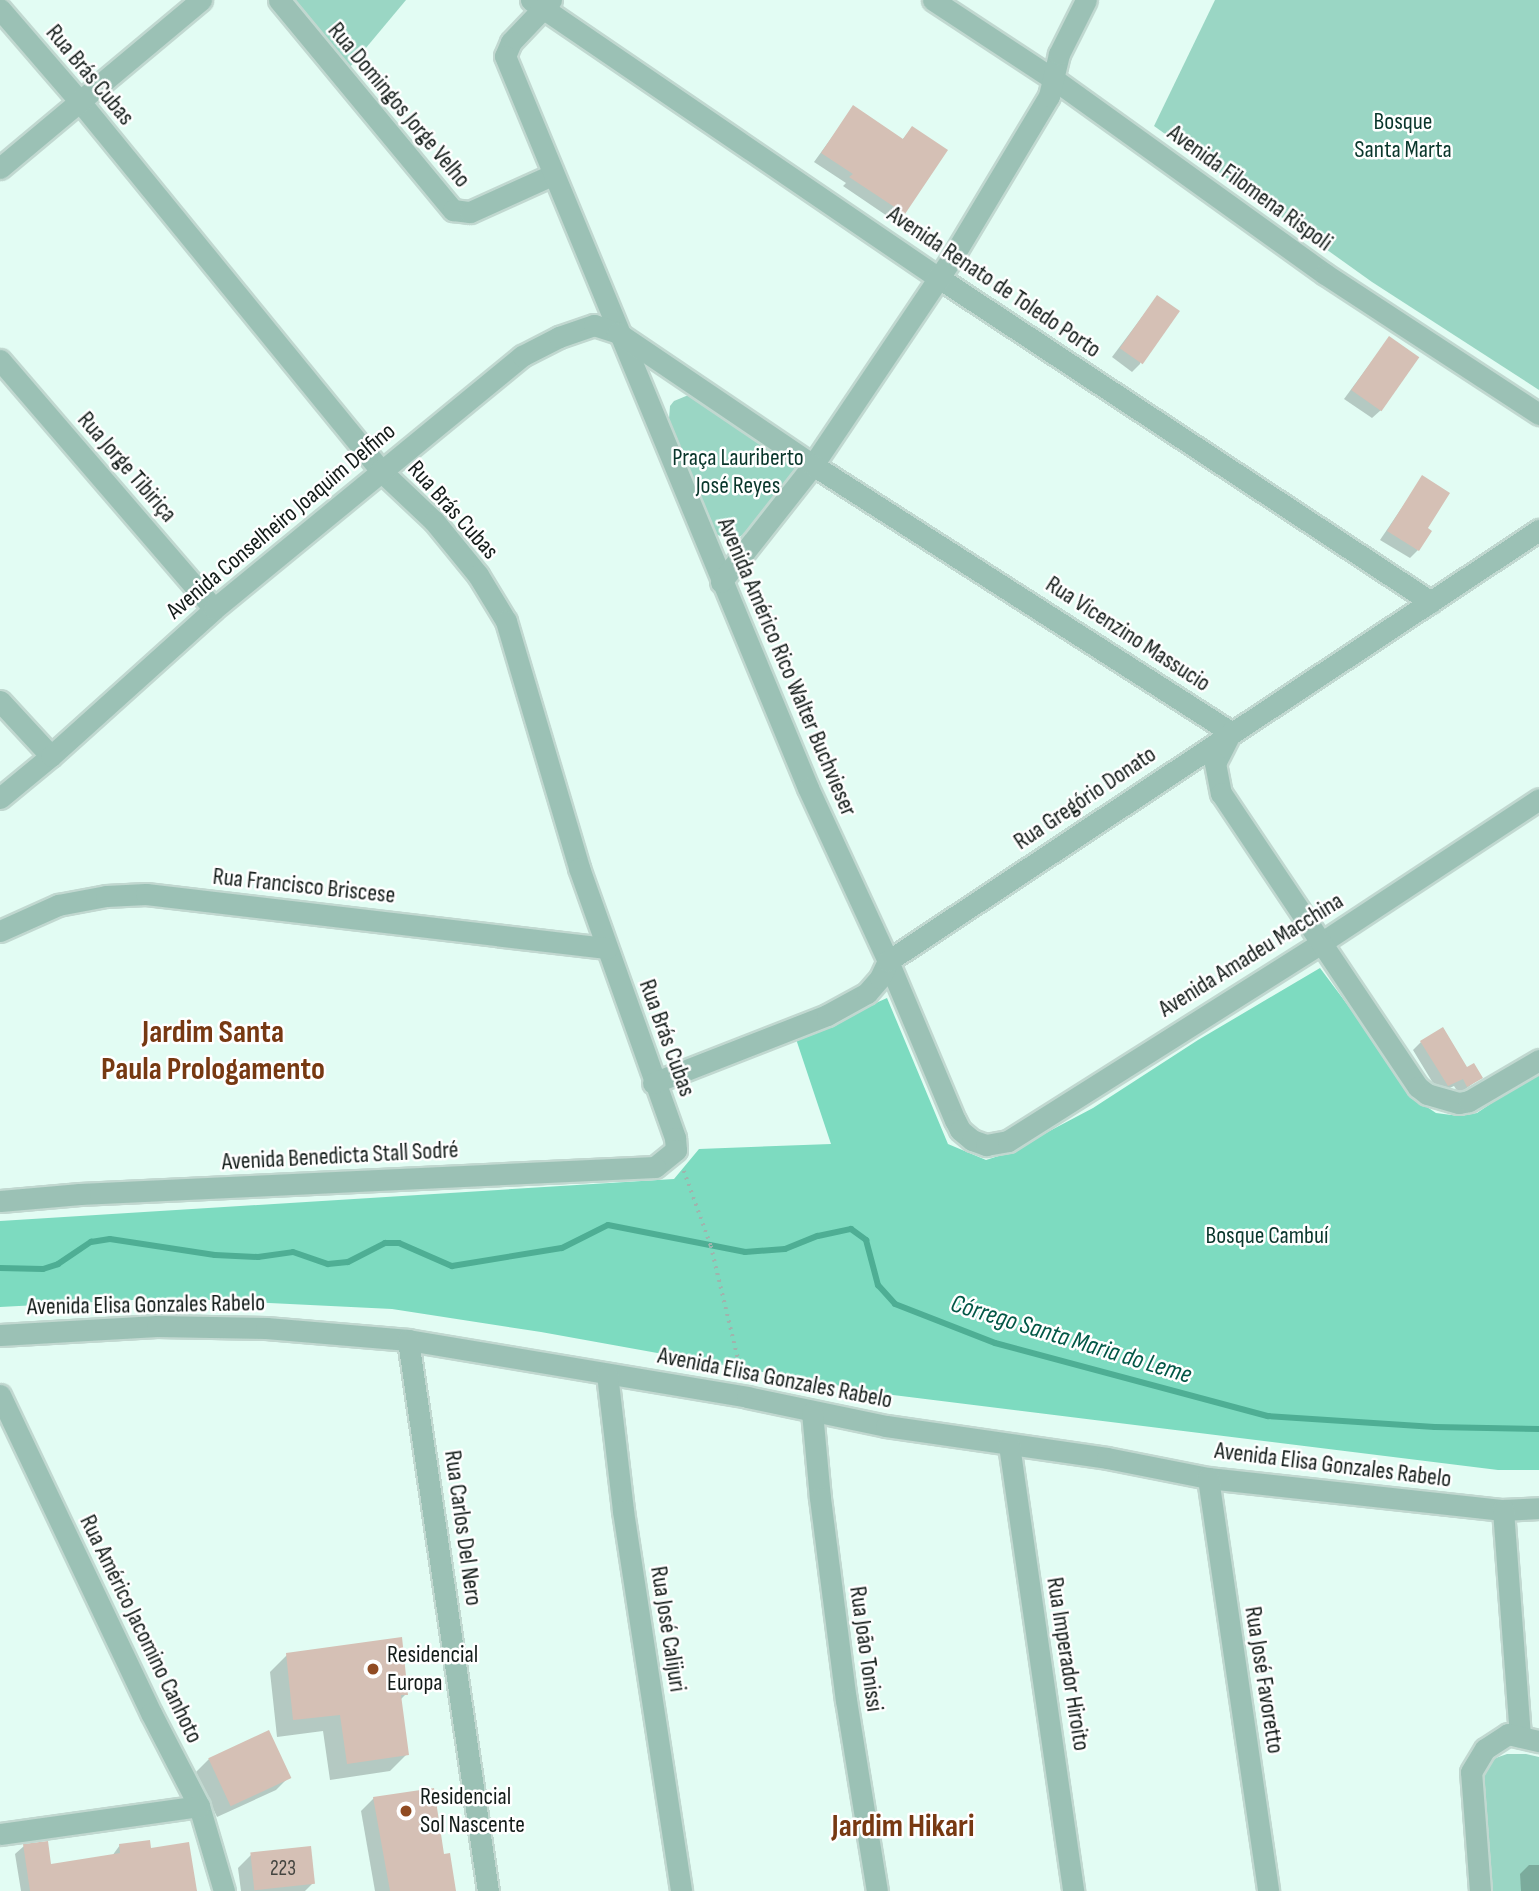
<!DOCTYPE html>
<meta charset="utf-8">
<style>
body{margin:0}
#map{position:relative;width:1539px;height:1891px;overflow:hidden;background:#e2fcf3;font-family:"Sofia Sans Condensed",sans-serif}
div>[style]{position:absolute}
.green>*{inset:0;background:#9ad6c4}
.forest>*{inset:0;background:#7ddbc0}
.shadow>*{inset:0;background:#0003}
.stream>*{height:6px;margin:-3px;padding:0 3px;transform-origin:3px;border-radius:3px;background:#4eae94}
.building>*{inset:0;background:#d5c0b5;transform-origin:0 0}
.path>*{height:3.5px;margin-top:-1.75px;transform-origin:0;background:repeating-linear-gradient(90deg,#9fb4ad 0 2px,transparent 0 7px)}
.roads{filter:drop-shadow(2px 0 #c1d8d0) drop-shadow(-2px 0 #c1d8d0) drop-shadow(0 2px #c1d8d0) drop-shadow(0 -2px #c1d8d0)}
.street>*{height:21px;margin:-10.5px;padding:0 10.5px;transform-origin:10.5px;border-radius:10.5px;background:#9bc1b5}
.dots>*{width:19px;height:19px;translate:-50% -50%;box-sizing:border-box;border:4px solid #fff;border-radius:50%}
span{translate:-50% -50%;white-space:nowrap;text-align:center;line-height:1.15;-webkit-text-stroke:5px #fff;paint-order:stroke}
.number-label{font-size:21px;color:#444540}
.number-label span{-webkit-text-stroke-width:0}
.street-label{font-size:24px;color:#131c19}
.park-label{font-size:24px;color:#09362b}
.poi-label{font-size:24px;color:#131c19}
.left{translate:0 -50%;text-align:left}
.water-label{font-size:26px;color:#025746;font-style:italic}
.district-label{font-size:32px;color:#773912;font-weight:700}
</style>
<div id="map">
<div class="green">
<i style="clip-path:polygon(288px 0,406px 0,345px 73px)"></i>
<i style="clip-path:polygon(1215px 0,1539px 0,1539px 390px,1372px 282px,1154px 126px)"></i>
<i style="clip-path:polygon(691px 394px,797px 463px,797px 472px,746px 533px,739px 537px,724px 538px,716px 534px,669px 419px,670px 406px,674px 401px)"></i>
<i style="clip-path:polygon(1507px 1754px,1526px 1754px,1539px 1757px,1539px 1891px,1490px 1891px,1480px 1776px,1493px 1759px)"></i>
</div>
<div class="forest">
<i style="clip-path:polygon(1320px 968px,1421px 1103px,1436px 1113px,1459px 1116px,1477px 1113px,1539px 1071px,1539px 1470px,1498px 1470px,885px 1394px,541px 1332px,392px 1309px,171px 1298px,0 1307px,0 1221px,674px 1179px,699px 1149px,831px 1144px,796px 1039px,887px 998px,948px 1144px,986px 1160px,1008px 1153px,1093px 1108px,1198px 1040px)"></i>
</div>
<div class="shadow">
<i style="clip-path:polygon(853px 108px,902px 140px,912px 128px,946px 151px,896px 222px,843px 186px,846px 183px,814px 162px)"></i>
<i style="clip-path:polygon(1157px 297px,1140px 364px,1132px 372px,1112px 357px)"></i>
<i style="clip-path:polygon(1389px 338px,1381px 410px,1372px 418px,1344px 399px)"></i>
<i style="clip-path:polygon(1422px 478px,1418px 550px,1410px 558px,1380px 540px)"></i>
<i style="clip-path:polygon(1421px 1042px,1467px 1069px,1480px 1078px,1459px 1094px,1454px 1086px,1439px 1093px,1413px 1050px)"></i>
<i style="clip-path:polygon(287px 1655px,406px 1694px,400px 1700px,407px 1754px,390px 1771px,330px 1780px,323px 1731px,277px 1737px,270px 1672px)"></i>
<i style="clip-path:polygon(209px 1759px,289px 1777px,276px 1790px,217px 1817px,196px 1772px)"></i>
<i style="clip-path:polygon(374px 1798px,442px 1856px,454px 1891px,375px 1891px,361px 1811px)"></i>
<i style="clip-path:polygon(120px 1845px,150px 1850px,197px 1891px,21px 1891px,15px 1854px,24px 1846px,49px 1866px,112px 1856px)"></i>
<i style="clip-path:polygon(251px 1855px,313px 1883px,305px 1891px,241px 1891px,238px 1868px)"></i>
<i style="clip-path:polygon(1529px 1865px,1539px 1865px,1539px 1891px,1521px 1891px,1520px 1874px)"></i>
</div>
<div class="stream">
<i style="left:0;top:1268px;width:43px;rotate:1.3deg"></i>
<i style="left:43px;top:1269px;width:16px;rotate:-18deg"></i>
<i style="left:58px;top:1264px;width:40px;rotate:-34deg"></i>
<i style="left:91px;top:1242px;width:19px;rotate:-9deg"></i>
<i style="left:110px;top:1239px;width:106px;rotate:8.7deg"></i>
<i style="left:215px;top:1255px;width:43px;rotate:2.7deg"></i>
<i style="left:258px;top:1257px;width:35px;rotate:-8deg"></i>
<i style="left:293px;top:1252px;width:37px;rotate:19deg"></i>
<i style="left:328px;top:1264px;width:20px;rotate:-6deg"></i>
<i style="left:348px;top:1262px;width:42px;rotate:-27.2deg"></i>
<i style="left:385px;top:1243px;width:14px"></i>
<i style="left:399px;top:1243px;width:58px;rotate:23.5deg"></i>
<i style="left:452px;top:1266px;width:111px;rotate:-9.3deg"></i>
<i style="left:562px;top:1248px;width:51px;rotate:-26.6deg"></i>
<i style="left:608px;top:1225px;width:140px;rotate:11.1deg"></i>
<i style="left:745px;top:1252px;width:40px;rotate:-4.3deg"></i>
<i style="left:785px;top:1249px;width:35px;rotate:-22deg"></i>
<i style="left:818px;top:1236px;width:34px;rotate:-12deg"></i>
<i style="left:851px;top:1229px;width:19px;rotate:36deg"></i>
<i style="left:866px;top:1240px;width:47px;rotate:75.1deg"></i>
<i style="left:878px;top:1285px;width:25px;rotate:48deg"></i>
<i style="left:895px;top:1304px;width:107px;rotate:21.3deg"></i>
<i style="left:995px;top:1343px;width:283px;rotate:15deg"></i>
<i style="left:1268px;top:1416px;width:167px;rotate:3.8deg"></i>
<i style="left:1435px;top:1427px;width:104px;rotate:1.1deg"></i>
</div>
<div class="building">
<i style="clip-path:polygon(853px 105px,903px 139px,912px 126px,948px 150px,905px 214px,849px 177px,853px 174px,821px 153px)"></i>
<i style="left:1157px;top:295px;width:28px;height:65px;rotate:35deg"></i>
<i style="left:1389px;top:336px;width:37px;height:66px;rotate:35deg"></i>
<i style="clip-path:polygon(1422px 475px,1450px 493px,1428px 528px,1432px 531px,1419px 551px,1387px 531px)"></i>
<i style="clip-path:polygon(1443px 1027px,1467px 1067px,1474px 1063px,1483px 1078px,1467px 1087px,1463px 1079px,1448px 1086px,1420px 1041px)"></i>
<i style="clip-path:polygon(402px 1637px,408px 1695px,401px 1695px,409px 1755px,347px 1764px,340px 1715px,293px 1720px,286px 1653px)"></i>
<i style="left:269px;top:1730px;width:53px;height:67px;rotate:65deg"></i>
<i style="clip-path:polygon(434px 1788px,444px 1854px,450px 1853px,456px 1891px,390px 1891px,373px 1797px)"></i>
<i style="clip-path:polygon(150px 1840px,151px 1848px,189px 1842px,197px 1891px,30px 1891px,23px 1844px,48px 1841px,51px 1864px,120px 1853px,119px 1844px)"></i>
<i style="left:311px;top:1846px;width:38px;height:61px;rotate:84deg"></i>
</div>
<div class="path">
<i style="left:684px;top:1171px;width:80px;rotate:70.2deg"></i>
<i style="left:711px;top:1246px;width:133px;rotate:76.5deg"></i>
</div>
<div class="roads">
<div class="street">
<i style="left:279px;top:0;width:273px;rotate:50.4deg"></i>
<i style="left:453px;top:210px;width:17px;rotate:7deg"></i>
<i style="left:470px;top:212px;width:90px;rotate:-24.3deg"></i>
<i style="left:531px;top:0;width:494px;rotate:34.3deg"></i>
<i style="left:939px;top:278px;width:589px;rotate:33.37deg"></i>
<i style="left:551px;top:0;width:58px;rotate:133.6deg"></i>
<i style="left:511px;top:42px;width:15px;rotate:113deg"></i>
<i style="left:505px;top:56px;width:792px;rotate:67.51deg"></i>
<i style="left:808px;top:788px;width:191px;rotate:65.2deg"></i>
<i style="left:888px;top:961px;width:173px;rotate:67.2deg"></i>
<i style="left:955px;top:1120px;width:11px;rotate:63deg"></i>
<i style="left:960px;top:1130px;width:16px;rotate:40deg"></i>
<i style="left:972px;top:1140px;width:15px;rotate:20deg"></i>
<i style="left:986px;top:1145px;width:22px;rotate:-10deg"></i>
<i style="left:1008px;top:1141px;width:370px;rotate:-32.3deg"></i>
<i style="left:1321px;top:943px;width:261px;rotate:-33.4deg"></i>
<i style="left:933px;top:0;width:146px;rotate:33.3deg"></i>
<i style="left:1055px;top:80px;width:332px;rotate:35.7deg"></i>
<i style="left:1325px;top:274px;width:256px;rotate:33.2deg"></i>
<i style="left:0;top:9px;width:124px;rotate:49.2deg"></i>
<i style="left:81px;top:103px;width:473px;rotate:50.8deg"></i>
<i style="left:380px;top:470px;width:74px;rotate:43.4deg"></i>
<i style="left:434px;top:521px;width:70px;rotate:50.8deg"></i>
<i style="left:478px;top:575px;width:54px;rotate:58.7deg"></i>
<i style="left:506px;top:621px;width:258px;rotate:73.5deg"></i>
<i style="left:579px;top:868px;width:287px;rotate:70.4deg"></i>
<i style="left:675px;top:1138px;width:12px;rotate:85deg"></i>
<i style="left:676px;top:1150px;width:27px;rotate:141deg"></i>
<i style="left:655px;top:1167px;width:576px;rotate:177.31deg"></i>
<i style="left:80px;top:1194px;width:80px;rotate:175deg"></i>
<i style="left:0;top:168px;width:262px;rotate:-39.9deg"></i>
<i style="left:0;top:360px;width:328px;rotate:49.3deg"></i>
<i style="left:721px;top:582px;width:149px;rotate:-51.8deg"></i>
<i style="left:813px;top:465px;width:249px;rotate:-56.1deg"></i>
<i style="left:952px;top:258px;width:189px;rotate:-59.1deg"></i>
<i style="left:1049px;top:96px;width:43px;rotate:-76.6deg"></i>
<i style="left:1059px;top:54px;width:60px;rotate:-63.4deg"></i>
<i style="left:0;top:701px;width:75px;rotate:47.2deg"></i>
<i style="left:0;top:798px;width:66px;rotate:-39.5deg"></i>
<i style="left:51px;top:756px;width:219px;rotate:-42deg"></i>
<i style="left:214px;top:609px;width:399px;rotate:-39.4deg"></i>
<i style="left:522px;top:356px;width:42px;rotate:-27.2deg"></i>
<i style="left:559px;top:337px;width:37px;rotate:-19deg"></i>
<i style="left:594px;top:325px;width:25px;rotate:18deg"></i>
<i style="left:618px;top:333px;width:235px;rotate:34.1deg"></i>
<i style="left:813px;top:465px;width:496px;rotate:32.6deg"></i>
<i style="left:1231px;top:732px;width:35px;rotate:117deg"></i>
<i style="left:1215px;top:763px;width:31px;rotate:79deg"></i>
<i style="left:1221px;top:793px;width:354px;rotate:56.2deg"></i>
<i style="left:1418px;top:1087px;width:11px;rotate:38deg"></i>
<i style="left:1427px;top:1094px;width:33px;rotate:16deg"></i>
<i style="left:1459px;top:1103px;width:10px;rotate:-11deg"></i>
<i style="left:1469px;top:1101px;width:81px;rotate:-30.4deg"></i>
<i style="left:0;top:931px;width:64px;rotate:-24.1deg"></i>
<i style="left:58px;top:905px;width:49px;rotate:-10.6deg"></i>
<i style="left:106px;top:896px;width:40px;rotate:-2.9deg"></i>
<i style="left:146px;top:894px;width:464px;rotate:6.7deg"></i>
<i style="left:653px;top:1083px;width:187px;rotate:-21.3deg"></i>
<i style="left:827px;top:1015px;width:46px;rotate:-28.8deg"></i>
<i style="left:867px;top:993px;width:20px;rotate:-49deg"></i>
<i style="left:880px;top:978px;width:19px;rotate:-65deg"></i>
<i style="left:888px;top:961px;width:781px;rotate:-33.51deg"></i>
<i style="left:0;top:1335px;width:157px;rotate:-3.3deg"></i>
<i style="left:157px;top:1326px;width:109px;rotate:1.1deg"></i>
<i style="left:266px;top:1328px;width:143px;rotate:4.8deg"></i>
<i style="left:408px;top:1340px;width:344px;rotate:9.5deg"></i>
<i style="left:747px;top:1397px;width:142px;rotate:11.8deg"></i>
<i style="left:886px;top:1426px;width:223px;rotate:8.2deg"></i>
<i style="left:1107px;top:1458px;width:103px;rotate:11.2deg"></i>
<i style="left:1208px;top:1478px;width:297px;rotate:6.2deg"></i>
<i style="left:1503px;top:1510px;width:36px;rotate:-3deg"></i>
<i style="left:408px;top:1340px;width:557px;rotate:81.74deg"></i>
<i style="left:607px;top:1374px;width:138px;rotate:83.3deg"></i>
<i style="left:623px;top:1511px;width:384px;rotate:81.3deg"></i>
<i style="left:0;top:1395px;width:352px;rotate:64.6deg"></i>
<i style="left:151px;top:1713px;width:105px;rotate:62.7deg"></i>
<i style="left:199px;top:1806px;width:89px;rotate:73.6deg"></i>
<i style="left:812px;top:1412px;width:86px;rotate:84.7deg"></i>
<i style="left:820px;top:1498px;width:204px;rotate:82.7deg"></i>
<i style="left:846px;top:1700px;width:193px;rotate:80.8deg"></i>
<i style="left:1009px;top:1445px;width:451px;rotate:81.8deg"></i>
<i style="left:1208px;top:1478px;width:417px;rotate:81.7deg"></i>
<i style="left:1503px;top:1510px;width:227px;rotate:85.7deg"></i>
<i style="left:0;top:1834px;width:201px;rotate:-8deg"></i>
<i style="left:1480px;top:1891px;width:119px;rotate:-94.3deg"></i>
<i style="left:1471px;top:1772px;width:27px;rotate:-59deg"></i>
<i style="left:1485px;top:1749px;width:27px;rotate:-33deg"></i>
<i style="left:1508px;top:1734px;width:32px;rotate:13deg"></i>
</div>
</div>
<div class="dots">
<i style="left:373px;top:1669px;background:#904b22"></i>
<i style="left:406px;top:1811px;background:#904b22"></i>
</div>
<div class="number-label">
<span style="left:283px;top:1869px">223</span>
</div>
<div class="street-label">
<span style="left:90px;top:75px;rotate:50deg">Rua Brás Cubas</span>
<span style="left:399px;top:105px;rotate:50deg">Rua Domingos Jorge Velho</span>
<span style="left:1250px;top:188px;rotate:36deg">Avenida Filomena Rispoli</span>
<span style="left:994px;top:282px;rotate:34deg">Avenida Renato de Toledo Porto</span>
<span style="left:127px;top:467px;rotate:49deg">Rua Jorge Tibiriça</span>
<span style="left:453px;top:510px;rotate:48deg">Rua Brás Cubas</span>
<span style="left:281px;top:521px;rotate:-40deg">Avenida Conselheiro Joaquim Delfino</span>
<span style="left:1128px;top:634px;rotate:33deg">Rua Vicenzino Massucio</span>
<span style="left:787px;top:667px;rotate:67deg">Avenida Américo Rico Walter Buchvieser</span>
<span style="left:1085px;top:798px;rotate:-34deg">Rua Gregório Donato</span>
<span style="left:304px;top:886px;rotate:6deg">Rua Francisco Briscese</span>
<span style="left:1251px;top:955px;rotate:-32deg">Avenida Amadeu Macchina</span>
<span style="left:667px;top:1038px;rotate:70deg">Rua Brás Cubas</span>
<span style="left:340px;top:1156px;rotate:-3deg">Avenida Benedicta Stall Sodré</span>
<span style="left:146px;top:1305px;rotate:-1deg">Avenida Elisa Gonzales Rabelo</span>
<span style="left:775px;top:1378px;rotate:11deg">Avenida Elisa Gonzales Rabelo</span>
<span style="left:1333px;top:1465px;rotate:7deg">Avenida Elisa Gonzales Rabelo</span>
<span style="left:463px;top:1528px;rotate:82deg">Rua Carlos Del Nero</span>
<span style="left:141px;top:1629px;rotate:64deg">Rua Américo Jacomino Canhoto</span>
<span style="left:668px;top:1629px;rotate:81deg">Rua José Calijuri</span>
<span style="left:866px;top:1649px;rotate:82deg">Rua João Tonissi</span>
<span style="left:1068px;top:1664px;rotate:81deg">Rua Imperador Hiroito</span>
<span style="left:1264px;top:1680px;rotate:81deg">Rua José Favoretto</span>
</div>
<div class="park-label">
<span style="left:1403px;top:136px">Bosque<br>Santa Marta</span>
<span style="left:738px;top:472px">Praça Lauriberto<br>José Reyes</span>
<span style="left:1267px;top:1236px">Bosque Cambuí</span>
</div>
<div class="poi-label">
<span class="left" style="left:387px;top:1669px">Residencial<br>Europa</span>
<span class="left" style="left:420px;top:1811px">Residencial<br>Sol Nascente</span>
</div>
<div class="water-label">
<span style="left:1071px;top:1340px;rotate:17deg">Córrego Santa Maria do Leme</span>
</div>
<div class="district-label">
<span style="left:213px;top:1052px">Jardim Santa<br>Paula Prologamento</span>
<span style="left:903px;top:1827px">Jardim Hikari</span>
</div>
</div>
